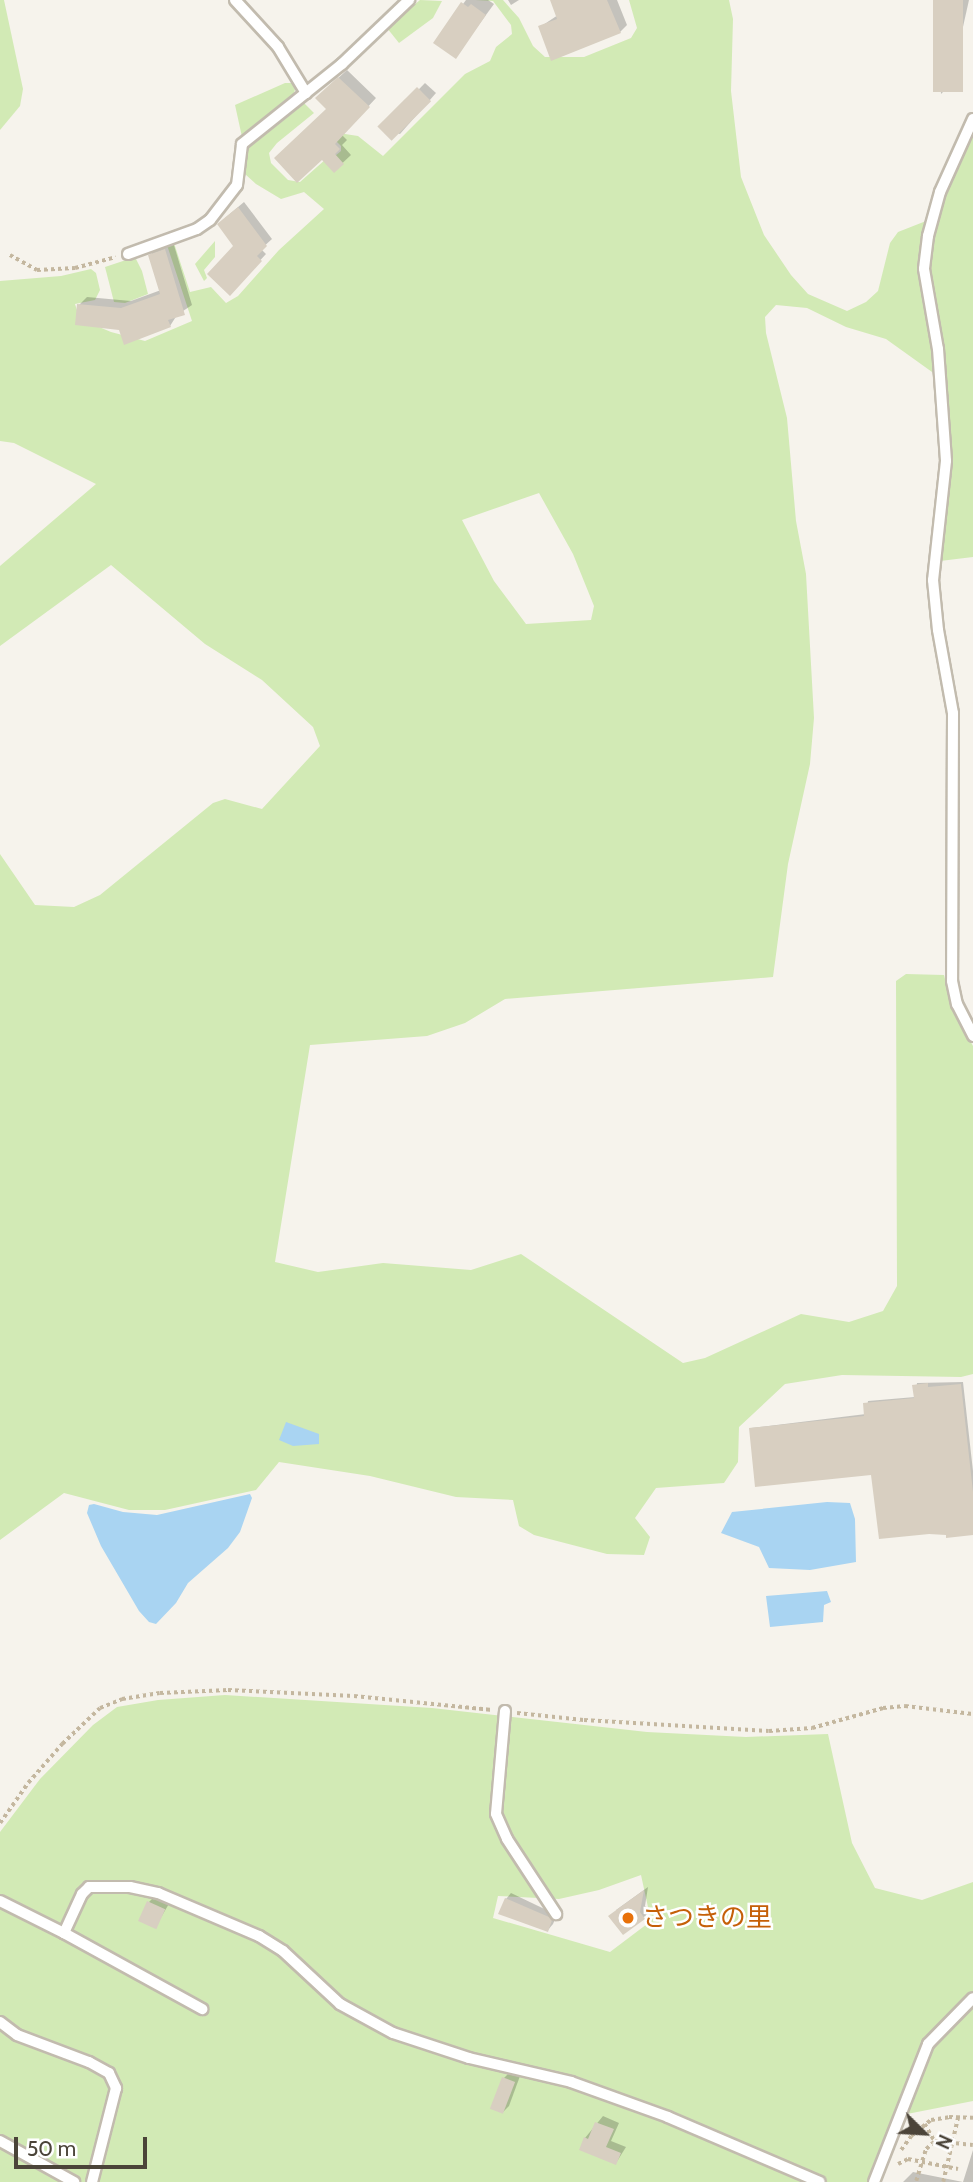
<!DOCTYPE html>
<meta charset="utf-8">
<style>
body{margin:0}
#map{position:relative;width:973px;height:2182px;overflow:hidden;background:#f6f3ec;font-family:Cabin,"Noto Sans JP",sans-serif}
div>[style]{position:absolute}
.green>*{inset:0;background:#d2eab5}
.water>*{inset:0;background:#a9d4f2}
.shadow>*{inset:0;background:#0003}
.building>*{inset:0;background:#d8cfc1;transform-origin:0 0}
.path>*{height:3.5px;margin-top:-1.75px;transform-origin:0;background:repeating-linear-gradient(90deg,#c4b79f 0 3.5px,transparent 0 7px)}
.roads{filter:drop-shadow(2px 0 #c2bbae) drop-shadow(-2px 0 #c2bbae) drop-shadow(0 2px #c2bbae) drop-shadow(0 -2px #c2bbae)}
.service>*{height:10px;margin:-5px;padding:0 5px;transform-origin:5px;border-radius:5px;background:#fff}
.dots>*{width:19px;height:19px;translate:-50% -50%;box-sizing:border-box;border:4px solid #fff;border-radius:50%}
span{translate:-50% -50%;white-space:nowrap;text-align:center;line-height:1.15;-webkit-text-stroke:5px #fff;paint-order:stroke}
.food-label{font-size:26px;color:#c56008}
.left{translate:0 -50%;text-align:left}
.north{position:absolute;left:889px;top:2098px;width:70px;height:70px;-webkit-text-stroke:5px #fff;paint-order:stroke;rotate:114deg;font-size:19px;font-weight:700;line-height:28px;text-align:center;color:#4b4439}
.north::after{content:'';display:block;margin:auto;width:24px;height:32px;background:#4b4439;clip-path:polygon(50% 0,100% 100%,50% 72%,0 100%)}
.scale{position:absolute;left:14px;top:2137px;width:133px;height:32px;box-sizing:border-box;border:4px solid #4b4439;border-top:0;padding-left:9px;font-size:21px;line-height:24px;white-space:nowrap;color:#4b4439;-webkit-text-stroke:5px #fff;paint-order:stroke}
</style>
<div id="map">
<div class="green">
<i style="clip-path:polygon(0 0,4px 0,23px 89px,20px 106px,0 130px)"></i>
<i style="clip-path:polygon(420px 0,442px 1px,433px 18px,399px 43px,387px 28px)"></i>
<i style="clip-path:polygon(evenodd,475px 0,503px 0,519px 18px,533px 46px,545px 57px,584px 57px,631px 38px,637px 28px,629px 0,729px 0,733px 19px,731px 91px,741px 177px,764px 235px,791px 275px,808px 294px,847px 311px,866px 302px,878px 291px,890px 243px,898px 232px,926px 221px,942px 200px,973px 132px,973px 557px,940px 561px,951px 463px,946px 382px,886px 339px,846px 327px,807px 308px,776px 305px,765px 317px,766px 333px,787px 418px,796px 521px,806px 574px,814px 718px,810px 764px,788px 864px,773px 977px,505px 999px,465px 1023px,427px 1036px,310px 1045px,275px 1262px,318px 1272px,383px 1263px,471px 1270px,521px 1254px,683px 1363px,705px 1358px,801px 1314px,849px 1322px,883px 1311px,897px 1286px,896px 981px,906px 974px,944px 975px,952px 1007px,973px 1046px,973px 1374px,961px 1377px,842px 1375px,785px 1384px,739px 1427px,738px 1462px,724px 1483px,656px 1488px,635px 1518px,650px 1537px,644px 1555px,607px 1554px,534px 1535px,519px 1526px,513px 1500px,456px 1497px,370px 1476px,279px 1462px,256px 1490px,165px 1510px,129px 1510px,64px 1493px,0 1540px,0 854px,35px 905px,74px 907px,100px 895px,213px 803px,225px 799px,262px 809px,320px 746px,313px 727px,262px 680px,205px 644px,111px 565px,0 646px,0 566px,96px 484px,14px 443px,0 441px,0 281px,61px 276px,91px 269px,96px 273px,100px 290px,95px 300px,75px 304px,80px 319px,111px 332px,145px 341px,192px 321px,167px 245px,174px 243px,190px 292px,211px 287px,226px 303px,238px 296px,279px 250px,324px 209px,304px 192px,281px 199px,256px 184px,245px 174px,243px 165px,245px 150px,251px 141px,303px 102px,314px 113px,277px 143px,269px 153px,271px 163px,288px 180px,300px 182px,326px 159px,329px 161px,341px 151px,341px 146px,320px 125px,325px 123px,345px 134px,358px 136px,383px 156px,465px 74px,490px 61px,496px 47px,512px 34px,511px 25px,493px 1px,475px 0,539px 493px,573px 554px,594px 606px,591px 620px,526px 624px,494px 581px,462px 520px,539px 493px)"></i>
<i style="clip-path:polygon(285px 83px,292px 83px,295px 89px,294px 94px,242px 137px,235px 105px)"></i>
<i style="clip-path:polygon(215px 241px,215px 257px,204px 270px,207px 278px,204px 281px,195px 264px)"></i>
<i style="clip-path:polygon(135px 257px,142px 271px,148px 294px,125px 303px,114px 302px,105px 267px)"></i>
<i style="clip-path:polygon(evenodd,225px 1695px,432px 1708px,647px 1732px,746px 1737px,828px 1734px,852px 1843px,875px 1888px,922px 1900px,973px 1882px,973px 2101px,907px 2114px,889px 2129px,868px 2182px,0 2182px,0 1832px,40px 1779px,93px 1725px,117px 1707px,158px 1700px,225px 1695px,641px 1875px,651px 1921px,610px 1952px,493px 1918px,498px 1896px,559px 1899px,599px 1890px,641px 1875px)"></i>
</div>
<div class="water">
<i style="clip-path:polygon(286px 1422px,319px 1434px,319px 1444px,293px 1446px,279px 1440px)"></i>
<i style="clip-path:polygon(250px 1494px,252px 1498px,240px 1532px,228px 1548px,188px 1583px,176px 1603px,156px 1624px,149px 1622px,139px 1611px,101px 1546px,87px 1513px,89px 1505px,94px 1504px,123px 1512px,157px 1515px)"></i>
<i style="clip-path:polygon(827px 1502px,850px 1503px,855px 1519px,856px 1562px,810px 1570px,769px 1568px,759px 1547px,721px 1533px,732px 1512px)"></i>
<i style="clip-path:polygon(827px 1591px,831px 1602px,824px 1605px,823px 1622px,770px 1627px,766px 1596px)"></i>
</div>
<div class="shadow">
<i style="clip-path:polygon(466px 0,488px 0,494px 4px,456px 56px,463px 4px)"></i>
<i style="clip-path:polygon(508px 0,519px 0,511px 5px)"></i>
<i style="clip-path:polygon(552px 0,617px 0,627px 25px,620px 32px,540px 27px,558px 15px)"></i>
<i style="clip-path:polygon(935px 0,969px 0,950px 85px,941px 94px)"></i>
<i style="clip-path:polygon(347px 70px,376px 98px,342px 135px,347px 140px,342px 145px,351px 155px,334px 171px,325px 90px)"></i>
<i style="clip-path:polygon(425px 83px,436px 93px,400px 134px,381px 128px)"></i>
<i style="clip-path:polygon(244px 202px,272px 239px,261px 249px,266px 254px,230px 293px,235px 246px,225px 218px)"></i>
<i style="clip-path:polygon(173px 242px,192px 305px,177px 315px,170px 326px,120px 328px,79px 305px,87px 297px,131px 301px,161px 290px,150px 255px,158px 247px)"></i>
<i style="clip-path:polygon(963px 1382px,973px 1471px,973px 1534px,947px 1533px,873px 1473px,751px 1428px,866px 1414px,868px 1401px,915px 1397px,917px 1383px)"></i>
<i style="clip-path:polygon(648px 1887px,645px 1906px,650px 1912px,624px 1933px,616px 1910px)"></i>
<i style="clip-path:polygon(511px 1893px,557px 1915px,553px 1924px,548px 1930px,506px 1899px)"></i>
<i style="clip-path:polygon(155px 1896px,170px 1902px,156px 1926px,149px 1902px)"></i>
<i style="clip-path:polygon(510px 2072px,520px 2076px,509px 2106px,503px 2112px,504px 2078px)"></i>
<i style="clip-path:polygon(603px 2116px,619px 2123px,611px 2141px,626px 2147px,616px 2163px,585px 2138px)"></i>
<i style="clip-path:polygon(973px 2150px,973px 2182px,903px 2182px,913px 2172px,963px 2182px)"></i>
</div>
<div class="building">
<i style="clip-path:polygon(550px 0,607px 0,621px 33px,551px 61px,538px 26px,557px 19px)"></i>
<i style="left:933px;top:0;width:30px;height:92px"></i>
<i style="clip-path:polygon(461px 2px,468px 7px,471px 4px,486px 15px,456px 59px,433px 43px)"></i>
<i style="clip-path:polygon(338px 77px,370px 107px,335px 144px,340px 149px,335px 154px,344px 164px,334px 173px,322px 160px,297px 183px,274px 158px,326px 109px,315px 98px)"></i>
<i style="left:417px;top:87px;width:20px;height:56px;rotate:45deg"></i>
<i style="clip-path:polygon(238px 207px,267px 246px,257px 256px,262px 261px,230px 296px,207px 274px,233px 246px,217px 224px)"></i>
<i style="clip-path:polygon(165px 249px,185px 315px,168px 320px,171px 327px,124px 345px,119px 330px,75px 325px,77px 304px,121px 308px,160px 294px,148px 255px)"></i>
<i style="clip-path:polygon(928px 1383px,928px 1387px,961px 1384px,973px 1492px,973px 1535px,946px 1538px,946px 1535px,929px 1534px,879px 1539px,871px 1475px,755px 1487px,749px 1428px,864px 1416px,863px 1403px,914px 1398px,912px 1385px)"></i>
<i style="clip-path:polygon(644px 1890px,640px 1912px,645px 1919px,623px 1935px,608px 1916px)"></i>
<i style="clip-path:polygon(505px 1898px,549px 1917px,552px 1920px,548px 1932px,498px 1914px)"></i>
<i style="left:147px;top:1901px;width:20px;height:22px;rotate:24deg"></i>
<i style="left:502px;top:2077px;width:14px;height:34px;rotate:21deg"></i>
<i style="clip-path:polygon(595px 2122px,614px 2129px,606px 2147px,621px 2153px,616px 2165px,579px 2150px,584px 2137px,588px 2139px)"></i>
</div>
<div class="path">
<i style="left:10px;top:255px;width:31px;rotate:29deg"></i>
<i style="left:37px;top:270px;width:38px;rotate:-3deg"></i>
<i style="left:75px;top:268px;width:42px;rotate:-15deg"></i>
<i style="left:517px;top:1713px;width:67px;rotate:6deg"></i>
<i style="left:584px;top:1720px;width:185px;rotate:3.4deg"></i>
<i style="left:769px;top:1731px;width:43px;rotate:-4deg"></i>
<i style="left:812px;top:1728px;width:74px;rotate:-15.7deg"></i>
<i style="left:883px;top:1708px;width:22px;rotate:-5deg"></i>
<i style="left:905px;top:1706px;width:68px;rotate:6.7deg"></i>
<i style="left:0;top:1823px;width:49px;rotate:-55deg"></i>
<i style="left:28px;top:1783px;width:52px;rotate:-48.9deg"></i>
<i style="left:62px;top:1744px;width:52px;rotate:-43.5deg"></i>
<i style="left:100px;top:1708px;width:24px;rotate:-22deg"></i>
<i style="left:122px;top:1699px;width:38px;rotate:-9deg"></i>
<i style="left:160px;top:1693px;width:68px;rotate:-2.5deg"></i>
<i style="left:228px;top:1690px;width:126px;rotate:2.7deg"></i>
<i style="left:354px;top:1696px;width:139px;rotate:5.8deg"></i>
<i style="left:925px;top:2124px;width:18px;rotate:61deg"></i>
<i style="left:901px;top:2150px;width:17px;rotate:-54deg"></i>
<i style="left:911px;top:2136px;width:26px;rotate:-39deg"></i>
<i style="left:931px;top:2120px;width:18px;rotate:-9deg"></i>
<i style="left:949px;top:2117px;width:24px;rotate:2deg"></i>
<i style="left:898px;top:2164px;width:11px;rotate:-27deg"></i>
<i style="left:908px;top:2159px;width:51px;rotate:11.3deg"></i>
<i style="left:916px;top:2181px;width:34px;rotate:-73deg"></i>
<i style="left:926px;top:2149px;width:12px;rotate:-42deg"></i>
<i style="left:935px;top:2141px;width:38px;rotate:6deg"></i>
<i style="left:943px;top:2182px;width:67px;rotate:-77deg"></i>
</div>
<div class="roads">
<div class="service">
<i style="left:235px;top:0;width:64px;rotate:47.5deg"></i>
<i style="left:278px;top:47px;width:54px;rotate:58.7deg"></i>
<i style="left:973px;top:119px;width:80px;rotate:114.3deg"></i>
<i style="left:940px;top:192px;width:46px;rotate:105.3deg"></i>
<i style="left:928px;top:236px;width:33px;rotate:97deg"></i>
<i style="left:924px;top:269px;width:81px;rotate:80.1deg"></i>
<i style="left:938px;top:349px;width:112px;rotate:85.9deg"></i>
<i style="left:946px;top:461px;width:120px;rotate:96.2deg"></i>
<i style="left:933px;top:580px;width:50px;rotate:84.3deg"></i>
<i style="left:938px;top:630px;width:84px;rotate:79.8deg"></i>
<i style="left:953px;top:713px;width:268px;rotate:90.2deg"></i>
<i style="left:952px;top:981px;width:24px;rotate:78deg"></i>
<i style="left:957px;top:1004px;width:36px;rotate:63deg"></i>
<i style="left:128px;top:254px;width:73px;rotate:-19.9deg"></i>
<i style="left:197px;top:229px;width:16px;rotate:-35deg"></i>
<i style="left:210px;top:220px;width:44px;rotate:-52.4deg"></i>
<i style="left:237px;top:185px;width:41px;rotate:-83deg"></i>
<i style="left:242px;top:144px;width:128px;rotate:-38.7deg"></i>
<i style="left:342px;top:64px;width:93px;rotate:-43.7deg"></i>
<i style="left:505px;top:1711px;width:103px;rotate:95deg"></i>
<i style="left:496px;top:1814px;width:27px;rotate:66deg"></i>
<i style="left:507px;top:1839px;width:90px;rotate:56.8deg"></i>
<i style="left:0;top:1901px;width:72px;rotate:26.6deg"></i>
<i style="left:64px;top:1933px;width:43px;rotate:-65.2deg"></i>
<i style="left:82px;top:1894px;width:10px;rotate:-45deg"></i>
<i style="left:89px;top:1887px;width:41px"></i>
<i style="left:130px;top:1887px;width:29px;rotate:12deg"></i>
<i style="left:158px;top:1893px;width:110px;rotate:23.1deg"></i>
<i style="left:259px;top:1936px;width:28px;rotate:32deg"></i>
<i style="left:283px;top:1951px;width:78px;rotate:42.9deg"></i>
<i style="left:340px;top:2004px;width:60px;rotate:28.7deg"></i>
<i style="left:393px;top:2033px;width:80px;rotate:18.2deg"></i>
<i style="left:469px;top:2058px;width:105px;rotate:13.2deg"></i>
<i style="left:571px;top:2082px;width:103px;rotate:19.8deg"></i>
<i style="left:668px;top:2117px;width:165px;rotate:23.2deg"></i>
<i style="left:64px;top:1933px;width:158px;rotate:28.8deg"></i>
<i style="left:0;top:2022px;width:21px;rotate:37deg"></i>
<i style="left:17px;top:2035px;width:77px;rotate:20.6deg"></i>
<i style="left:89px;top:2062px;width:23px;rotate:29deg"></i>
<i style="left:109px;top:2073px;width:17px;rotate:65deg"></i>
<i style="left:116px;top:2088px;width:97px;rotate:104.3deg"></i>
<i style="left:0;top:2141px;width:85px;rotate:29deg"></i>
<i style="left:874px;top:2182px;width:148px;rotate:-68.6deg"></i>
<i style="left:928px;top:2044px;width:64px;rotate:-45.6deg"></i>
</div>
</div>
<div class="dots">
<i style="left:628px;top:1918px;background:#e8710a"></i>
</div>
<div class="food-label">
<span class="left" style="left:642px;top:1918px">さつきの里</span>
</div>
<div class="north">N</div>
<div class="scale">50 m</div>
</div>
